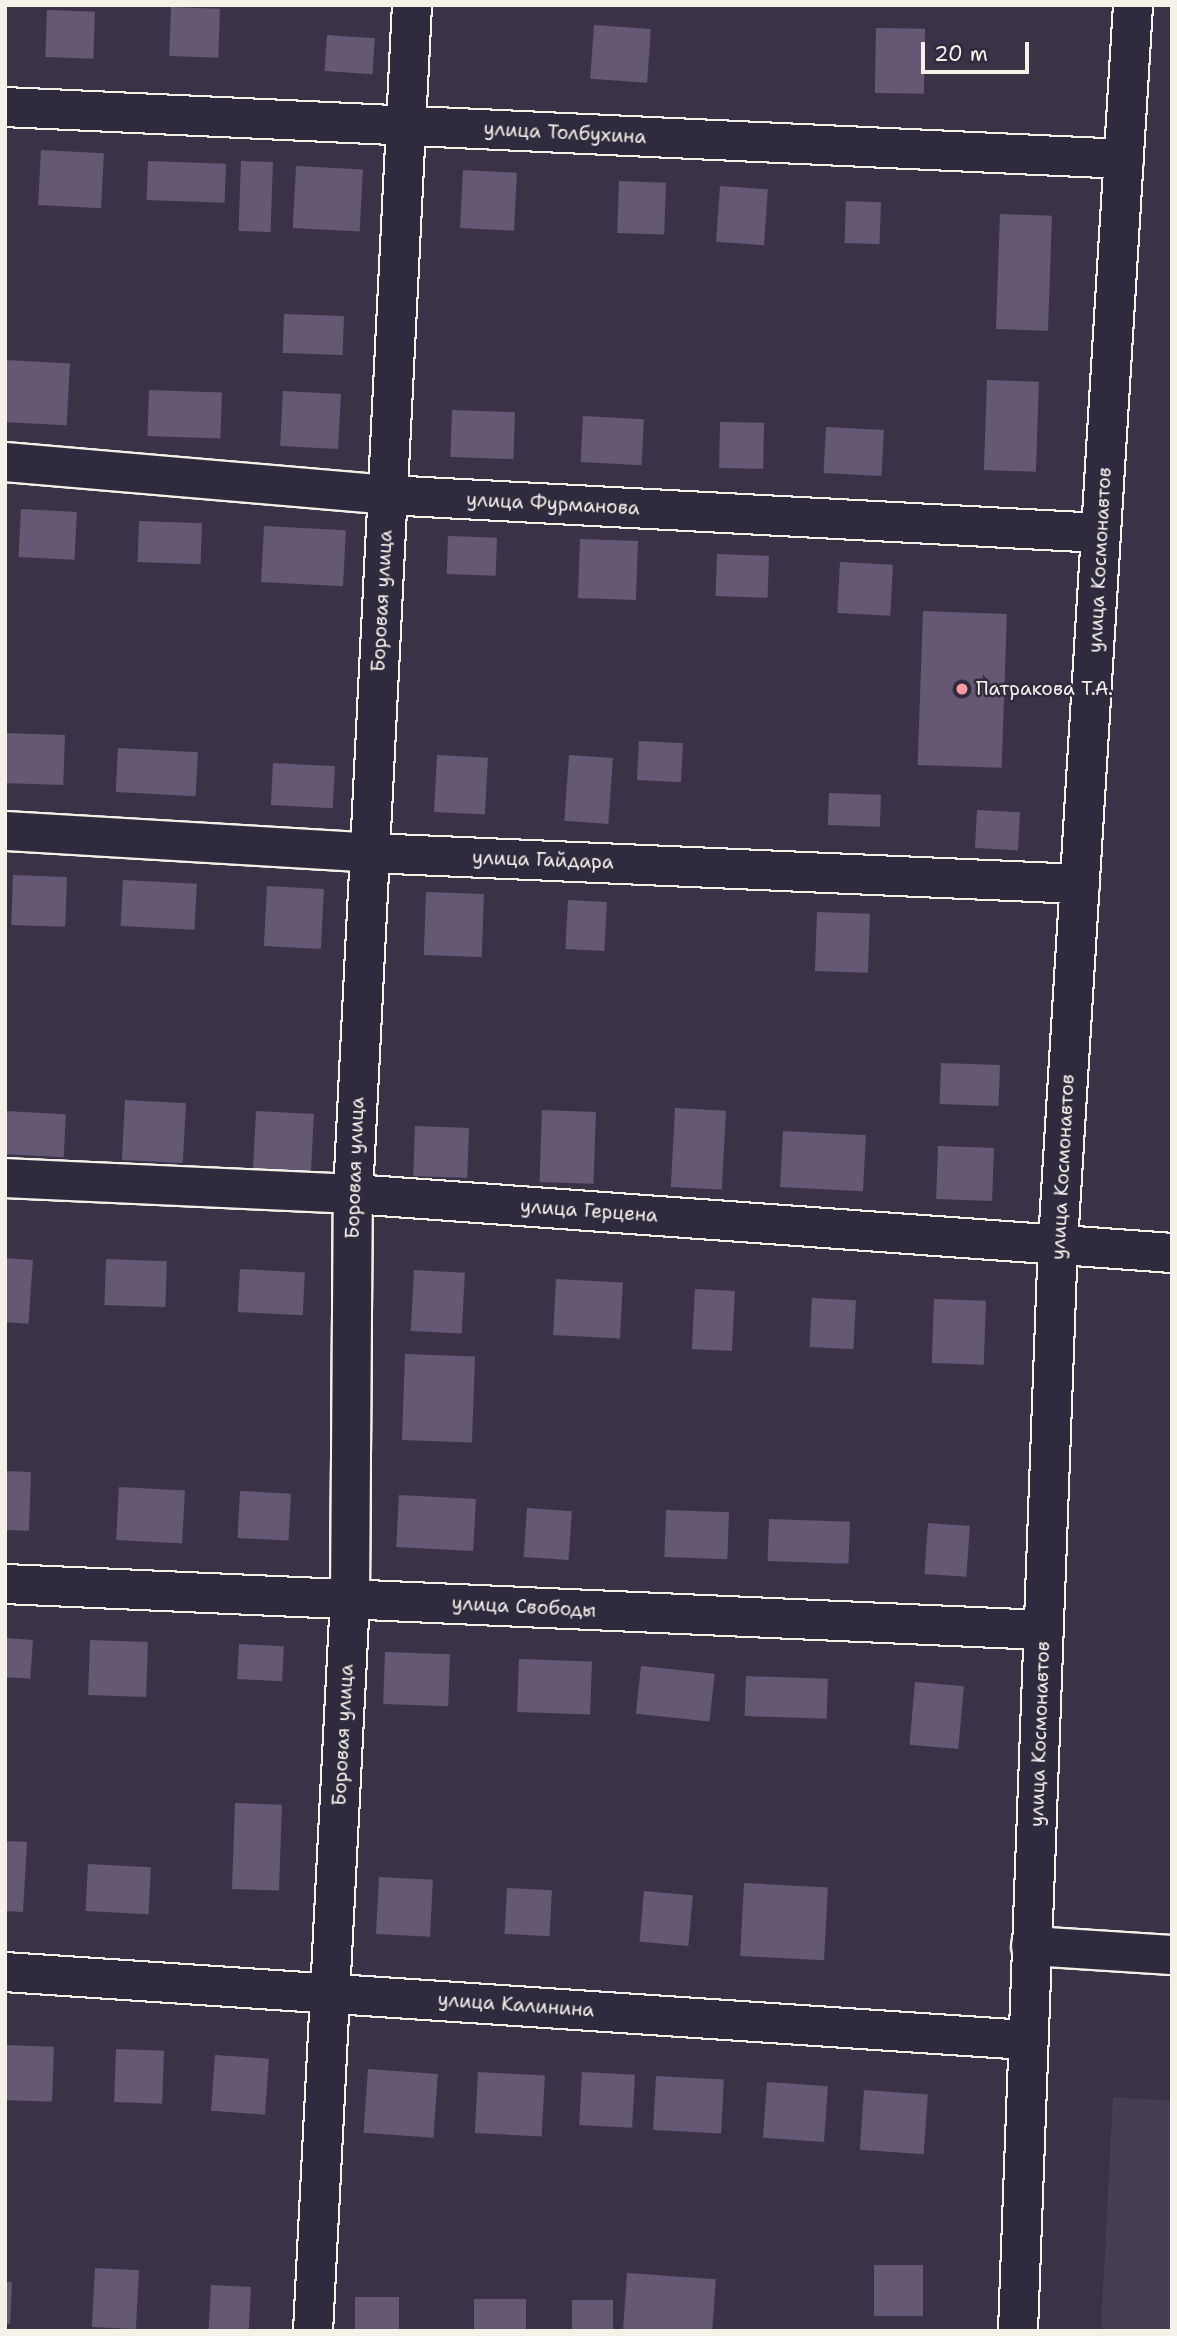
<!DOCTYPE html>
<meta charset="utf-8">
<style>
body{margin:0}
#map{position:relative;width:1177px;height:2336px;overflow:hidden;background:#3a3348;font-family:"Shantell Sans",sans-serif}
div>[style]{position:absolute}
.built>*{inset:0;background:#473e55}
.building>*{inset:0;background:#655874;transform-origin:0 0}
.roads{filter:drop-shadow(2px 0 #f4f1e8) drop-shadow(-2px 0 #f4f1e8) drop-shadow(0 2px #f4f1e8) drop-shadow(0 -2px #f4f1e8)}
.minor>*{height:38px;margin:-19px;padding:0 19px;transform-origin:19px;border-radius:19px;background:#2f2a3d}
.tertiary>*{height:38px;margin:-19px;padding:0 19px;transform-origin:19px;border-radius:19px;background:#2f2a3d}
.dots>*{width:19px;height:19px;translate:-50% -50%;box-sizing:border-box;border:4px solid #2f2a3d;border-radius:50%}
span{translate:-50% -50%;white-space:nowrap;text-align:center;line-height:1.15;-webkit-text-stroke:5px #2f2a3d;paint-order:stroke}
.street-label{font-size:19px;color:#f4f1e8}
.poi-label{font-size:19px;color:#f4f1e8}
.left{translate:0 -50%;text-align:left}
.frame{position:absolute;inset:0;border:7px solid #f4f1e8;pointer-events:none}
.scale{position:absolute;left:921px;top:42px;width:108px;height:32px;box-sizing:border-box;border:4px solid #f4f1e8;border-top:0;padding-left:9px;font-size:21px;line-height:24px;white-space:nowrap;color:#f4f1e8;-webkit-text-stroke:5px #2f2a3d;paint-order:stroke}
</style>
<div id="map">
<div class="built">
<i style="clip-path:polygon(1113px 2097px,1172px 2101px,1172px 2331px,1101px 2331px)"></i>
</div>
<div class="building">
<i style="left:171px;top:7px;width:49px;height:49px;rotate:2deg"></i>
<i style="left:47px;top:10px;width:48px;height:47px;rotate:2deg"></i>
<i style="left:594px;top:25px;width:57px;height:54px;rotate:4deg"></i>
<i style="left:876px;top:28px;width:49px;height:65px;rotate:1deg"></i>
<i style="left:327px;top:35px;width:48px;height:36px;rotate:4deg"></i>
<i style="left:41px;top:150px;width:63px;height:55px;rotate:3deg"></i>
<i style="left:148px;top:161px;width:78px;height:39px;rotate:2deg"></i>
<i style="left:241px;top:161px;width:32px;height:70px;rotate:2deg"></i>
<i style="left:296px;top:166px;width:67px;height:62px;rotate:3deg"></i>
<i style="left:463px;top:170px;width:54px;height:58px;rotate:3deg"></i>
<i style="left:619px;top:181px;width:47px;height:52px;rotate:2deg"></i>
<i style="left:720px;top:186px;width:48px;height:56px;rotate:4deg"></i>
<i style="left:846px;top:201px;width:35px;height:42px;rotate:2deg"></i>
<i style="left:1000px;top:214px;width:52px;height:115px;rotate:2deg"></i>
<i style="left:284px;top:314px;width:60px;height:39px;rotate:2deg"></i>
<i style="left:5px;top:360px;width:65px;height:62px;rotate:3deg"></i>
<i style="left:987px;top:380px;width:52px;height:90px;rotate:2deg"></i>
<i style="left:149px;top:390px;width:73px;height:46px;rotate:2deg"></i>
<i style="left:283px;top:391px;width:58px;height:55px;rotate:3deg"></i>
<i style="left:452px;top:410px;width:63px;height:47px;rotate:2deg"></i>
<i style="left:583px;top:416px;width:61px;height:46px;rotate:3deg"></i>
<i style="left:720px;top:422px;width:44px;height:46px;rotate:1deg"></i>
<i style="left:826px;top:427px;width:58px;height:46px;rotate:3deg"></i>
<i style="left:21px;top:509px;width:56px;height:48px;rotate:3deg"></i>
<i style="left:139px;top:521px;width:63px;height:41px;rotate:2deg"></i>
<i style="left:264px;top:526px;width:82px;height:56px;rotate:3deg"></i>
<i style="left:448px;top:536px;width:49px;height:38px;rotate:2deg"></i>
<i style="left:580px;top:539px;width:58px;height:59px;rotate:2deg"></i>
<i style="left:717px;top:554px;width:52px;height:42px;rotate:2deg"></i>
<i style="left:840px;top:562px;width:53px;height:51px;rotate:3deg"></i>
<i style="left:923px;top:611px;width:84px;height:154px;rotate:2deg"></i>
<i style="left:5px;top:733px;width:60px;height:50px;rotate:2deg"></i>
<i style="left:639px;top:741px;width:44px;height:39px;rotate:3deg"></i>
<i style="left:118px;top:748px;width:80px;height:44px;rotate:3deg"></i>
<i style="left:437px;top:755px;width:51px;height:57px;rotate:3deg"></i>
<i style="left:569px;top:755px;width:44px;height:66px;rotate:4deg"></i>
<i style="left:273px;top:763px;width:62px;height:42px;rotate:3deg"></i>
<i style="left:829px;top:793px;width:52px;height:32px;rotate:2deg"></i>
<i style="left:977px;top:810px;width:43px;height:38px;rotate:3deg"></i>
<i style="left:13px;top:875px;width:54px;height:50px;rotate:2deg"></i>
<i style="left:123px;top:880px;width:74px;height:46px;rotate:3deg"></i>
<i style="left:267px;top:886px;width:57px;height:60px;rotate:3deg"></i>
<i style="left:426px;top:892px;width:58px;height:63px;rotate:2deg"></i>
<i style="left:568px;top:900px;width:39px;height:49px;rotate:3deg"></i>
<i style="left:817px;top:912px;width:53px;height:59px;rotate:2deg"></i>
<i style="left:941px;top:1063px;width:59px;height:41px;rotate:2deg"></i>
<i style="left:125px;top:1100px;width:61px;height:60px;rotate:3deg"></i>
<i style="left:675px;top:1108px;width:51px;height:79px;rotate:3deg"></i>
<i style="left:542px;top:1110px;width:54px;height:72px;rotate:2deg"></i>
<i style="left:5px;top:1111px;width:61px;height:43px;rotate:3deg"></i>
<i style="left:256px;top:1111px;width:58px;height:59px;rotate:3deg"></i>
<i style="left:415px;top:1126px;width:54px;height:50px;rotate:2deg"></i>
<i style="left:783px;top:1131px;width:83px;height:56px;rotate:3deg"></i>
<i style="left:938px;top:1146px;width:56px;height:53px;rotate:2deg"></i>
<i style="left:5px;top:1258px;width:28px;height:64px;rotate:4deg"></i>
<i style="left:106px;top:1259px;width:61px;height:46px;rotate:2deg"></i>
<i style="left:240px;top:1269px;width:65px;height:43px;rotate:3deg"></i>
<i style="left:414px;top:1270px;width:51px;height:61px;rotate:3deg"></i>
<i style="left:556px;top:1279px;width:67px;height:56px;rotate:3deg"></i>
<i style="left:695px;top:1289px;width:40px;height:60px;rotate:3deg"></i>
<i style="left:812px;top:1298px;width:44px;height:49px;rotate:3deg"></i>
<i style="left:934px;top:1299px;width:52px;height:64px;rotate:2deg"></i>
<i style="left:405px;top:1354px;width:70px;height:86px;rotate:2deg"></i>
<i style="left:5px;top:1471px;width:26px;height:59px;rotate:2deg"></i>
<i style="left:119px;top:1487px;width:66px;height:53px;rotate:3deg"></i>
<i style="left:240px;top:1491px;width:51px;height:47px;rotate:3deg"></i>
<i style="left:399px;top:1495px;width:77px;height:52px;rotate:3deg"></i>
<i style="left:527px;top:1508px;width:45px;height:49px;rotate:4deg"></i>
<i style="left:666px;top:1510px;width:63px;height:47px;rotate:2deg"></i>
<i style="left:769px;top:1519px;width:81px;height:42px;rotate:2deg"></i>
<i style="left:928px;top:1523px;width:42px;height:51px;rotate:4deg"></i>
<i style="left:5px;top:1638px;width:28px;height:39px;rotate:4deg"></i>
<i style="left:90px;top:1640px;width:58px;height:55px;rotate:2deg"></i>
<i style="left:239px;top:1644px;width:45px;height:35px;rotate:3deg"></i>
<i style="left:385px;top:1652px;width:65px;height:52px;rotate:2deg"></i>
<i style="left:519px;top:1659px;width:73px;height:53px;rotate:2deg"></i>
<i style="left:641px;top:1666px;width:74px;height:48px;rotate:6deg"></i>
<i style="left:746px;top:1676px;width:82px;height:40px;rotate:2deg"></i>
<i style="left:915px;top:1682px;width:49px;height:63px;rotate:5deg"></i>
<i style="left:235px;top:1803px;width:47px;height:86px;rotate:2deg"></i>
<i style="clip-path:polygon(5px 1841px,27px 1842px,23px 1912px,5px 1911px)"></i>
<i style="left:88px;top:1864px;width:63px;height:47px;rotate:3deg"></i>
<i style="left:379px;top:1877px;width:54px;height:57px;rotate:3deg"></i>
<i style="left:744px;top:1883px;width:84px;height:73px;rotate:3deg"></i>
<i style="left:507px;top:1888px;width:45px;height:46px;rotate:3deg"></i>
<i style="left:644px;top:1891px;width:49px;height:51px;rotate:5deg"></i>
<i style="left:5px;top:2045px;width:49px;height:55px;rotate:2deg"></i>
<i style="left:116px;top:2049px;width:48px;height:53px;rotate:2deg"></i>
<i style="left:215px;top:2055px;width:54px;height:56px;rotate:4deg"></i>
<i style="left:368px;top:2069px;width:70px;height:64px;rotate:4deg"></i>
<i style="left:478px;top:2072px;width:67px;height:61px;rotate:3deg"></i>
<i style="left:582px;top:2072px;width:53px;height:53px;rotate:3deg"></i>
<i style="left:656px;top:2076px;width:68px;height:54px;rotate:3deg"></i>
<i style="left:767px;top:2082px;width:61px;height:56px;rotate:4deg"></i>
<i style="left:864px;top:2090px;width:64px;height:60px;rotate:4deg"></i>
<i style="left:923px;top:2265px;width:51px;height:49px;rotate:90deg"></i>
<i style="left:95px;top:2268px;width:44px;height:59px;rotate:3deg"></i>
<i style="left:627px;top:2273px;width:89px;height:57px;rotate:4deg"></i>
<i style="clip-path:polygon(5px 2282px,12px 2282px,10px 2324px,5px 2324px)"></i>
<i style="left:211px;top:2285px;width:40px;height:46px;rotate:3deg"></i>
<i style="left:355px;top:2297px;width:44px;height:34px"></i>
<i style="left:474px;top:2299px;width:52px;height:32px"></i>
<i style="left:572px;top:2300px;width:41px;height:31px"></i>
</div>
<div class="roads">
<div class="minor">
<i style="left:5px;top:107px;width:1120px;rotate:2.66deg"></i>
<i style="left:5px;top:462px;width:383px;rotate:4.9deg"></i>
<i style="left:387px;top:495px;width:715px;rotate:3.05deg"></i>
<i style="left:5px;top:831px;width:366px;rotate:3.4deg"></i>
<i style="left:370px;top:853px;width:711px;rotate:2.5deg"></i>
<i style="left:1031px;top:1946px;width:141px;rotate:3.7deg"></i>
<i style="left:5px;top:1972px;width:1024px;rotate:3.81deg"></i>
<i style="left:313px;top:2331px;width:733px;rotate:-87.11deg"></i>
<i style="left:350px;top:1599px;width:405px;rotate:-89.6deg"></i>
<i style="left:353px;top:1194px;width:1190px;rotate:-87.16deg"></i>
</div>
<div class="tertiary">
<i style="left:5px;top:1178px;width:348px;rotate:2.6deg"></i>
<i style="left:353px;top:1194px;width:821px;rotate:4.12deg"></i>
<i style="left:5px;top:1584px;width:1040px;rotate:2.54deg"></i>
<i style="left:1018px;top:2331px;width:1090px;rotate:-87.9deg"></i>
<i style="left:1058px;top:1242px;width:1239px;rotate:-86.53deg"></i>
</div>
</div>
<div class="dots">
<i style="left:962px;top:689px;background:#ff9aa2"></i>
</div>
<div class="street-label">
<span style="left:565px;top:133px;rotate:3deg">улица Толбухина</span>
<span style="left:553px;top:504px;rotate:3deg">улица Фурманова</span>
<span style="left:1100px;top:560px;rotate:-87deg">улица Космонавтов</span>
<span style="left:382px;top:601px;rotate:-87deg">Боровая улица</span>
<span style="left:543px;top:860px;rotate:2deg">улица Гайдара</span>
<span style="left:1063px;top:1167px;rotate:-87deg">улица Космонавтов</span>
<span style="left:355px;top:1168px;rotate:-88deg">Боровая улица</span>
<span style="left:589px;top:1211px;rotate:4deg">улица Герцена</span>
<span style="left:524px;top:1607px;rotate:3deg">улица Свободы</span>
<span style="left:1040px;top:1734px;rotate:-88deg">улица Космонавтов</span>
<span style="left:343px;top:1735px;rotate:-87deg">Боровая улица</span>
<span style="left:516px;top:2005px;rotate:4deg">улица Калинина</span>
</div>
<div class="poi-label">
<span class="left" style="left:976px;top:689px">Патракова Т.А.</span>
</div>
<div class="frame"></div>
<div class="scale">20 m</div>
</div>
